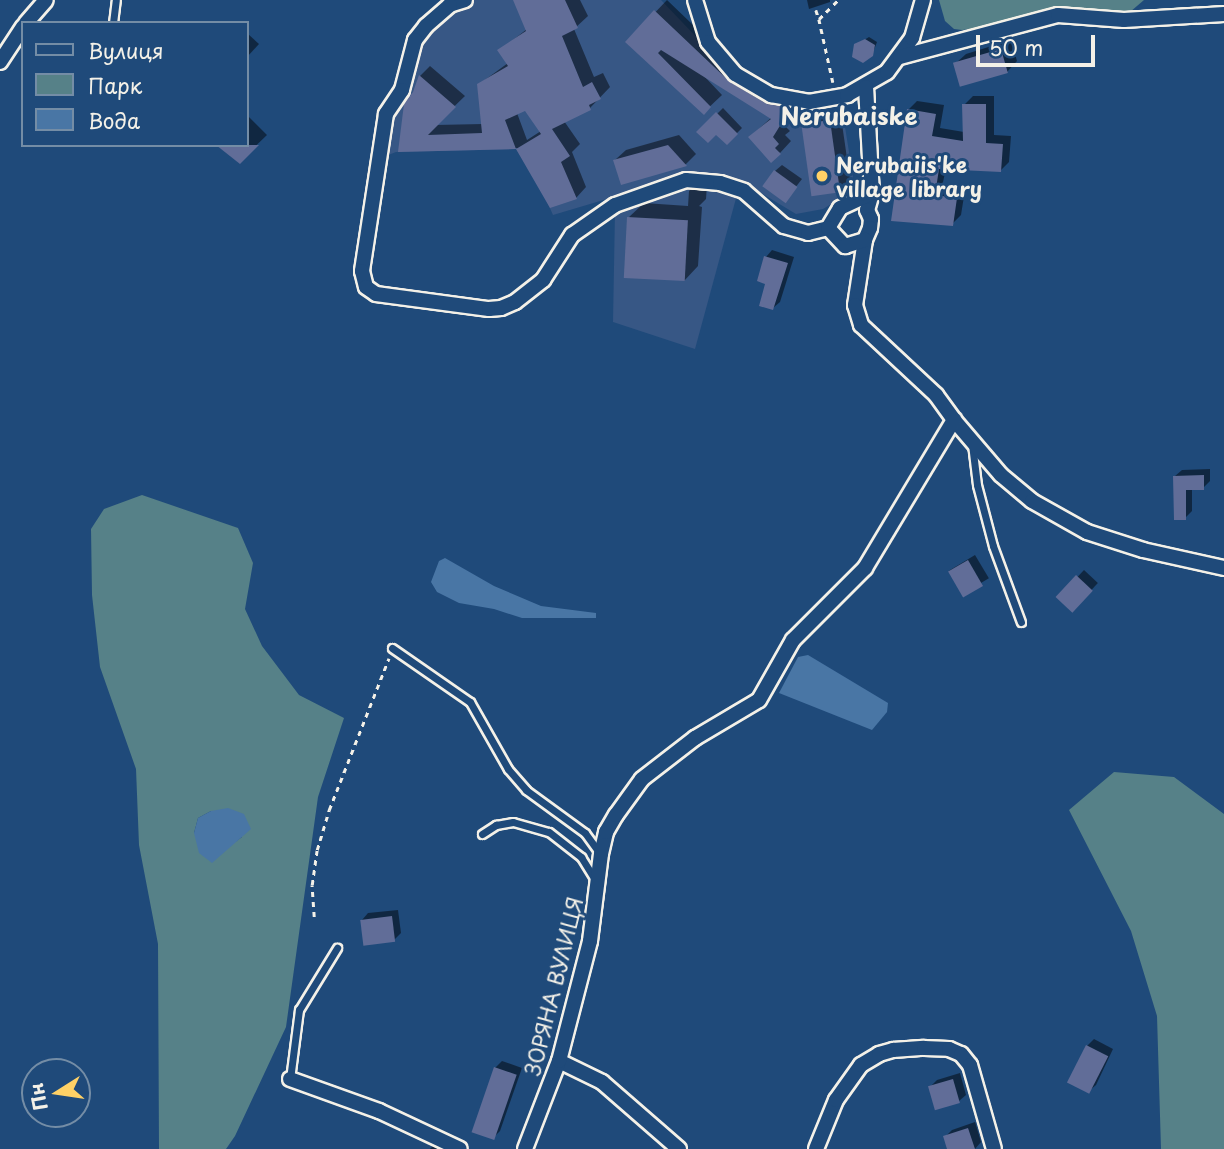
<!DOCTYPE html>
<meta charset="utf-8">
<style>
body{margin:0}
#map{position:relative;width:1224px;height:1149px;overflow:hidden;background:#1f4a7a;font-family:"Playpen Sans",sans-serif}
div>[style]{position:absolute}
.built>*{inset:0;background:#375785}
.green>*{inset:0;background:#568188}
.water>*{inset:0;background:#4976a5}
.shadow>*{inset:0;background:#0007;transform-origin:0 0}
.building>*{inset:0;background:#616d98;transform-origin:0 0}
.path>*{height:2.5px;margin-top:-1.25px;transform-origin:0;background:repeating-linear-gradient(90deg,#f4f1e8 0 5px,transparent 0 10px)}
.roads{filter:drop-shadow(2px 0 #f4f1e8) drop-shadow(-2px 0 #f4f1e8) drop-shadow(0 2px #f4f1e8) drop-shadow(0 -2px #f4f1e8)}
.service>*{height:7px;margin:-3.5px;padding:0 3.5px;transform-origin:3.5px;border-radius:3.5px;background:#1f4a7a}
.minor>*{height:14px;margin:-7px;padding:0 7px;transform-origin:7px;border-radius:7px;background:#1f4a7a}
.dots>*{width:19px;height:19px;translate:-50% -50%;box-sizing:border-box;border:4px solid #1f4a7a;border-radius:50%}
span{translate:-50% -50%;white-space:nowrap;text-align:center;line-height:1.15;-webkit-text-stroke:6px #1f4a7a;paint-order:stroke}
.poi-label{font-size:21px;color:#f4f1e8;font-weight:700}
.left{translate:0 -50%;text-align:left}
.street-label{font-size:21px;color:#f4f1e8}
.quarter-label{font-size:24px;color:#f4f1e8;font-weight:700}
.legend{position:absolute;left:21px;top:21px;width:228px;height:126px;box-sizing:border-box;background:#1f4a7a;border:2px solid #748da6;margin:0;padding:9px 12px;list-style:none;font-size:21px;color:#f4f1e8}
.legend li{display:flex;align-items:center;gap:14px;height:35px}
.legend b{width:35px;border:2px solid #748da6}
.north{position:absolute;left:21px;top:1058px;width:70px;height:70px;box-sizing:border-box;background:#1f4a7a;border:2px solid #748da6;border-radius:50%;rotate:258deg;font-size:19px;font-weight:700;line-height:28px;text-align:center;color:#f4f1e8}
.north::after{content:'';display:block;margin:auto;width:24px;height:32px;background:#ffd166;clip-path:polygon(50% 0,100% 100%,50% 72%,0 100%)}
.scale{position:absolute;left:976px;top:35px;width:119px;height:32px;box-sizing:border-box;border:4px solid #f4f1e8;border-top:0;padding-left:9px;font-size:21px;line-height:24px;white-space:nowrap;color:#f4f1e8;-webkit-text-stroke:5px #1f4a7a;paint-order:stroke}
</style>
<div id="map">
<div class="built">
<i style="clip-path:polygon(446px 0,661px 0,725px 67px,797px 109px,843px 114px,855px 190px,823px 209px,796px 214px,748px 185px,691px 174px,553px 215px,541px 188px,516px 149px,396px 152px,383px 157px,410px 54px)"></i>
<i style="clip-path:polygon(689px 184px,738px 191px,695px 349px,613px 322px,615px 212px)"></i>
</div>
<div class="green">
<i style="clip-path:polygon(939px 0,1144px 0,1130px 12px,962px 30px,954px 29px,945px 21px)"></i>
<i style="clip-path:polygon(evenodd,142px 495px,238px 528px,253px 563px,245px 609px,262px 646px,299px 695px,344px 718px,318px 797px,286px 1027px,235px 1136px,226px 1149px,159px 1149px,158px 944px,139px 845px,136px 769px,100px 667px,92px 595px,91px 529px,104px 509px,142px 495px,211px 811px,242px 837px,227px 848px,194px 833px,198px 818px,211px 811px)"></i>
<i style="clip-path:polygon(1114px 772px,1174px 777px,1224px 814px,1224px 1149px,1161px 1149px,1157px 1016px,1131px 931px,1069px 810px)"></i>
</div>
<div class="water">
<i style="clip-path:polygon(445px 558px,494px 586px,541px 606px,596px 613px,596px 618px,522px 618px,494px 609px,459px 603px,437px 592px,431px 582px,439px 561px)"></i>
<i style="clip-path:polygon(808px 655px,888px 703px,887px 712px,872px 730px,779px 693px,798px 657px)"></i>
<i style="clip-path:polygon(228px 808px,244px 814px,251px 829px,212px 863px,199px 853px,194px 833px,198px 818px,211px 811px)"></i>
</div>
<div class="shadow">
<i style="clip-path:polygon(evenodd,514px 0,580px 0,588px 16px,574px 29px,594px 77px,603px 73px,610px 87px,590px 108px,564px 121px,580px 144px,572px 152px,586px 187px,576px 198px,551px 206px,517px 148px,400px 150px,406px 105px,415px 92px,420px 76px,430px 66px,465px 96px,435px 125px,483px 124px,478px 85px,508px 63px,499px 51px,527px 29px,514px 0,525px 109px,541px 131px,527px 140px,517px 113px,525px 109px)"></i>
<i style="clip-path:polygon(667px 0,741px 71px,779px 92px,801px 97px,783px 124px,790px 131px,785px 135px,791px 141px,780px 153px,750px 137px,772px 117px,704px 76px,722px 95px,704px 112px,627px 42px)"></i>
<i style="clip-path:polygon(807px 0,830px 0,830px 2px,809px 9px)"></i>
<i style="clip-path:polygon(247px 33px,259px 44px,247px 57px)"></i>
<i style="clip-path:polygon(869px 37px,877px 42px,872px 55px,856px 45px)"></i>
<i style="clip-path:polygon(1011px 40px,1017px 61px,1007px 72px,955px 64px,966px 54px)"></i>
<i style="clip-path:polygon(973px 96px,994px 96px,994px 135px,1011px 136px,1009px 162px,1000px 171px,946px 168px,942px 187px,965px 190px,961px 215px,952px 224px,892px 219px,908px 110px,917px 101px,944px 105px,940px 128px,964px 132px,964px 105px)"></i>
<i style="clip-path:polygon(723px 108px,742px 128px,727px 143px,716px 132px,699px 132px)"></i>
<i style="clip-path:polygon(840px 110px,850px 179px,839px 190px,803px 124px,814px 114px)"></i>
<i style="clip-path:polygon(247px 115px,267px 135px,240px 161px,247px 145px)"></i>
<i style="clip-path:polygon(679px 135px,696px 154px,686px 164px,623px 183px,615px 160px,626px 150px)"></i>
<i style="clip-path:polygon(782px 165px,802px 179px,791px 193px,775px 171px)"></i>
<i style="clip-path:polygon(696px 184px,707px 185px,706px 199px,699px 206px,702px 207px,698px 266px,684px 281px,629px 217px,644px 203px,688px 206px,689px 191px)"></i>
<i style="clip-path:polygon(772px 250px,794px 257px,780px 302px,773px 308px,766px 257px)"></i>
<i style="clip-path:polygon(1210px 469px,1210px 481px,1203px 488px,1192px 488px,1192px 511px,1185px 518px,1175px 476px,1182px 470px)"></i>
<i style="left:975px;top:555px;width:27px;height:30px;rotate:59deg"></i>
<i style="left:1084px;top:570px;width:19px;height:37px;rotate:43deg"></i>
<i style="clip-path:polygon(398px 910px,401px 933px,394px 940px,362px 920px,368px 913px)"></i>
<i style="clip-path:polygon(1094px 1039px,1113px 1049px,1096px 1085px,1089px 1091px,1087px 1046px)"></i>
<i style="clip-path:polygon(502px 1061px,522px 1068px,500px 1131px,493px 1138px,495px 1068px)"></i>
<i style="clip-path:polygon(960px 1073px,966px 1095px,959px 1101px,930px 1087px,937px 1080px)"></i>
<i style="clip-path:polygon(975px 1122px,981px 1142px,975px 1149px,949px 1149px,945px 1137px,952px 1130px)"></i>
<i style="clip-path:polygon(435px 1144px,446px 1149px,430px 1149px)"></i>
</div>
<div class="building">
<i style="clip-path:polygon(evenodd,513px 0,565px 0,578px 28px,562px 36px,583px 87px,592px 82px,601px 99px,589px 105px,591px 110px,552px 129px,570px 156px,561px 162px,577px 199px,550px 208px,516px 149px,398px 152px,404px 104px,413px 92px,419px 75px,456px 107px,428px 135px,482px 133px,477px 84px,508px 66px,497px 50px,526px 31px,513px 0,525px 111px,541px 134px,516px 149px,505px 120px,525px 111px)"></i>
<i style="clip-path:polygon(654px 10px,730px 82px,767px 104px,791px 108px,773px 137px,779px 144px,775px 148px,781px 154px,771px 163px,748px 137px,771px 119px,661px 50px,658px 53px,711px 107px,704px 115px,625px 42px)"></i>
<i style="clip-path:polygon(865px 39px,875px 45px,873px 56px,863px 63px,852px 57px,854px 44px)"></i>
<i style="left:1001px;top:49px;width:25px;height:50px;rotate:74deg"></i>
<i style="clip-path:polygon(962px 104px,986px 104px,986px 143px,1003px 144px,1001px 172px,939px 169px,935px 195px,957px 198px,953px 226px,891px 221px,907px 109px,936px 114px,932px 136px,963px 141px)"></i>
<i style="clip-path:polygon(716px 112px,738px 134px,727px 145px,716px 135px,708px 143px,696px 132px)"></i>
<i style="left:830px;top:120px;width:73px;height:29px;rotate:82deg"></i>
<i style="clip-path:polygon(216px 145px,259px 145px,240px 164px)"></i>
<i style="clip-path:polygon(668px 145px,687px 166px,621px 185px,613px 160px)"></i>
<i style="left:774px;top:170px;width:29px;height:20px;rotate:36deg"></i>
<i style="left:627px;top:217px;width:61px;height:61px;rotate:3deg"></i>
<i style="clip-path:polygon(764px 256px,788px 263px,773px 310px,759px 306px,765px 284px,757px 281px)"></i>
<i style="clip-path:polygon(1204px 475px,1204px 490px,1186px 490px,1186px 520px,1174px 520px,1173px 476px)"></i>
<i style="left:968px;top:560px;width:30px;height:23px;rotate:60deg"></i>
<i style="left:1076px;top:575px;width:23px;height:30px;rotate:43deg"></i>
<i style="left:392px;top:916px;width:26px;height:32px;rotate:83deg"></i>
<i style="left:1086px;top:1045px;width:25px;height:42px;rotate:27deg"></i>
<i style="left:494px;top:1067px;width:24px;height:69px;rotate:19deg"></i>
<i style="left:953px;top:1079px;width:25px;height:26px;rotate:74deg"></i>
<i style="clip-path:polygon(968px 1128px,975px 1149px,947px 1149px,943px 1136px)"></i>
</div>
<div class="path">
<i style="left:816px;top:10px;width:9px;rotate:72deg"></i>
<i style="left:819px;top:19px;width:27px;rotate:-45deg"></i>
<i style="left:819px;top:19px;width:65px;rotate:77.5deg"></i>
<i style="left:314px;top:917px;width:32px;rotate:-94deg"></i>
<i style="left:312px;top:885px;width:35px;rotate:-82deg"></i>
<i style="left:317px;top:850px;width:42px;rotate:-73.3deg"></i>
<i style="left:329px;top:810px;width:163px;rotate:-68.5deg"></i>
</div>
<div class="roads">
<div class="service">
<i style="left:113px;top:23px;width:23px;rotate:-83deg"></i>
<i style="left:972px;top:444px;width:41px;rotate:83deg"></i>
<i style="left:977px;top:485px;width:63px;rotate:75.3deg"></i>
<i style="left:993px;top:546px;width:81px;rotate:69.8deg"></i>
<i style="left:392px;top:648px;width:95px;rotate:34.7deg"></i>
<i style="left:470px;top:702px;width:77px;rotate:60.4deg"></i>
<i style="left:508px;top:769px;width:28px;rotate:49deg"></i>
<i style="left:526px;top:790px;width:73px;rotate:36.1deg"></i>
<i style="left:585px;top:833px;width:24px;rotate:54deg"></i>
<i style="left:482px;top:834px;width:17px;rotate:-33deg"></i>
<i style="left:496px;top:825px;width:17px;rotate:-10deg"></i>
<i style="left:513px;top:822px;width:37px;rotate:16deg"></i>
<i style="left:549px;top:832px;width:41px;rotate:38deg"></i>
<i style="left:581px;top:857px;width:26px;rotate:58deg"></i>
<i style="left:290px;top:1079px;width:70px;rotate:-82.6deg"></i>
<i style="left:299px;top:1010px;width:73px;rotate:-58.5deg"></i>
</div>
<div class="minor">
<i style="left:465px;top:0;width:16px;rotate:162deg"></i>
<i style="left:450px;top:5px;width:32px;rotate:139deg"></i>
<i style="left:426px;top:26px;width:18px;rotate:128deg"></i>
<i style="left:415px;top:40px;width:52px;rotate:104.6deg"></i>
<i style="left:402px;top:90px;width:29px;rotate:124deg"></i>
<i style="left:386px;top:114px;width:159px;rotate:98.7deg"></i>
<i style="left:362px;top:271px;width:16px;rotate:76deg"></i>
<i style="left:366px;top:287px;width:12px;rotate:35deg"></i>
<i style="left:376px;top:294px;width:114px;rotate:7.6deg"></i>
<i style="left:489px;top:309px;width:12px;rotate:-5deg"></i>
<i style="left:501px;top:308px;width:15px;rotate:-23deg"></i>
<i style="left:515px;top:302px;width:36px;rotate:-38deg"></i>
<i style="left:543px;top:280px;width:54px;rotate:-57.2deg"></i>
<i style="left:572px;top:235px;width:52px;rotate:-34.9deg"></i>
<i style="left:615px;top:205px;width:75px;rotate:-19.4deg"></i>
<i style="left:686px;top:180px;width:34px;rotate:5deg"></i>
<i style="left:720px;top:183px;width:25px;rotate:18deg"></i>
<i style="left:744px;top:191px;width:53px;rotate:41.2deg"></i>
<i style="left:784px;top:226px;width:25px;rotate:16deg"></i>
<i style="left:808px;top:233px;width:21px;rotate:-14deg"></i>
<i style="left:695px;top:0;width:44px;rotate:72.8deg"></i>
<i style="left:708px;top:42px;width:42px;rotate:49.8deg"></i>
<i style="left:735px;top:74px;width:42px;rotate:30.3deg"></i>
<i style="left:771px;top:95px;width:39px;rotate:10deg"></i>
<i style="left:809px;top:102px;width:39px;rotate:-10deg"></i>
<i style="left:847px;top:95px;width:46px;rotate:-29.9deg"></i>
<i style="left:887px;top:72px;width:42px;rotate:-53.7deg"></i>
<i style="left:912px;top:38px;width:40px;rotate:-74deg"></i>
<i style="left:26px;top:23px;width:30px;rotate:-49deg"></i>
<i style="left:900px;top:57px;width:163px;rotate:-14.9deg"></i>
<i style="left:1058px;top:15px;width:66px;rotate:4.3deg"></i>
<i style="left:1124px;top:20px;width:100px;rotate:-3.4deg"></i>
<i style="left:0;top:62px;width:42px;rotate:-56.7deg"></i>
<i style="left:866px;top:87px;width:106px;rotate:86.8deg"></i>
<i style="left:872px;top:193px;width:18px;rotate:106deg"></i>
<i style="left:867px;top:210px;width:10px;rotate:66deg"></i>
<i style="left:871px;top:219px;width:9px;rotate:96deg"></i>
<i style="left:870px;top:228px;width:13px;rotate:113deg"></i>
<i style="left:865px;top:240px;width:66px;rotate:98.7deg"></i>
<i style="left:855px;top:305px;width:21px;rotate:73deg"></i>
<i style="left:861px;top:325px;width:103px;rotate:43deg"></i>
<i style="left:936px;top:395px;width:31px;rotate:54deg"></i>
<i style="left:954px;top:420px;width:72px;rotate:49.5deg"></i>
<i style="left:1001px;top:475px;width:40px;rotate:40deg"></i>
<i style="left:1032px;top:501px;width:63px;rotate:29.4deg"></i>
<i style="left:1087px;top:532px;width:59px;rotate:17.8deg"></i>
<i style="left:1143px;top:550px;width:83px;rotate:12.5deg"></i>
<i style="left:828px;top:228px;width:23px;rotate:-59deg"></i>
<i style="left:840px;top:208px;width:35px;rotate:-25deg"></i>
<i style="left:828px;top:228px;width:25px;rotate:47deg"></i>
<i style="left:845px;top:246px;width:21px;rotate:-17deg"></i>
<i style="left:559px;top:1061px;width:48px;rotate:26deg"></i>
<i style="left:602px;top:1082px;width:102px;rotate:41deg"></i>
<i style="left:290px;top:1079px;width:95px;rotate:19.8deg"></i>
<i style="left:379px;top:1111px;width:89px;rotate:25.1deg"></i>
<i style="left:525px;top:1149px;width:94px;rotate:-68.9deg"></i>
<i style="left:559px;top:1061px;width:124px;rotate:-75.5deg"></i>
<i style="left:590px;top:941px;width:88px;rotate:-82.8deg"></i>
<i style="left:601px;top:854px;width:23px;rotate:-77deg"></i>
<i style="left:606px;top:832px;width:20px;rotate:-60deg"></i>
<i style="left:616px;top:815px;width:44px;rotate:-54.2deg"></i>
<i style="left:642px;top:779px;width:67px;rotate:-37.7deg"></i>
<i style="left:695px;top:738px;width:74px;rotate:-30.7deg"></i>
<i style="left:759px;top:700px;width:69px;rotate:-60.5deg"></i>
<i style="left:793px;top:640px;width:102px;rotate:-45deg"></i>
<i style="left:865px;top:568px;width:173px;rotate:-59deg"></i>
<i style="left:816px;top:1149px;width:53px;rotate:-67.8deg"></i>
<i style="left:836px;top:1100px;width:43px;rotate:-54.5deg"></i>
<i style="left:861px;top:1065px;width:21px;rotate:-31deg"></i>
<i style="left:879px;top:1054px;width:15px;rotate:-16deg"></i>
<i style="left:893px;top:1050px;width:31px;rotate:-4deg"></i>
<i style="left:924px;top:1048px;width:25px;rotate:2deg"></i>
<i style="left:949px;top:1049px;width:13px;rotate:23deg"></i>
<i style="left:961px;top:1054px;width:14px;rotate:51deg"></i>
<i style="left:970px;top:1065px;width:87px;rotate:74.1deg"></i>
</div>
</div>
<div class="dots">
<i style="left:822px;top:176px;background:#ffd166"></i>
</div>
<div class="poi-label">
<span class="left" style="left:836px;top:176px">Nerubaiis'ke<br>village library</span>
</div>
<div class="street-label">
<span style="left:553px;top:986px;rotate:-76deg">ЗОРЯНА ВУЛИЦЯ</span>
</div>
<div class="quarter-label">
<span style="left:849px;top:116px">Nerubaiske</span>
</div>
<ul class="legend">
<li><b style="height:9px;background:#1f4a7a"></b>Вулиця</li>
<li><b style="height:19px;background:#568188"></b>Парк</li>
<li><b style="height:19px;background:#4976a5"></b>Вода</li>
</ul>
<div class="north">Пн</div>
<div class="scale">50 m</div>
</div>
